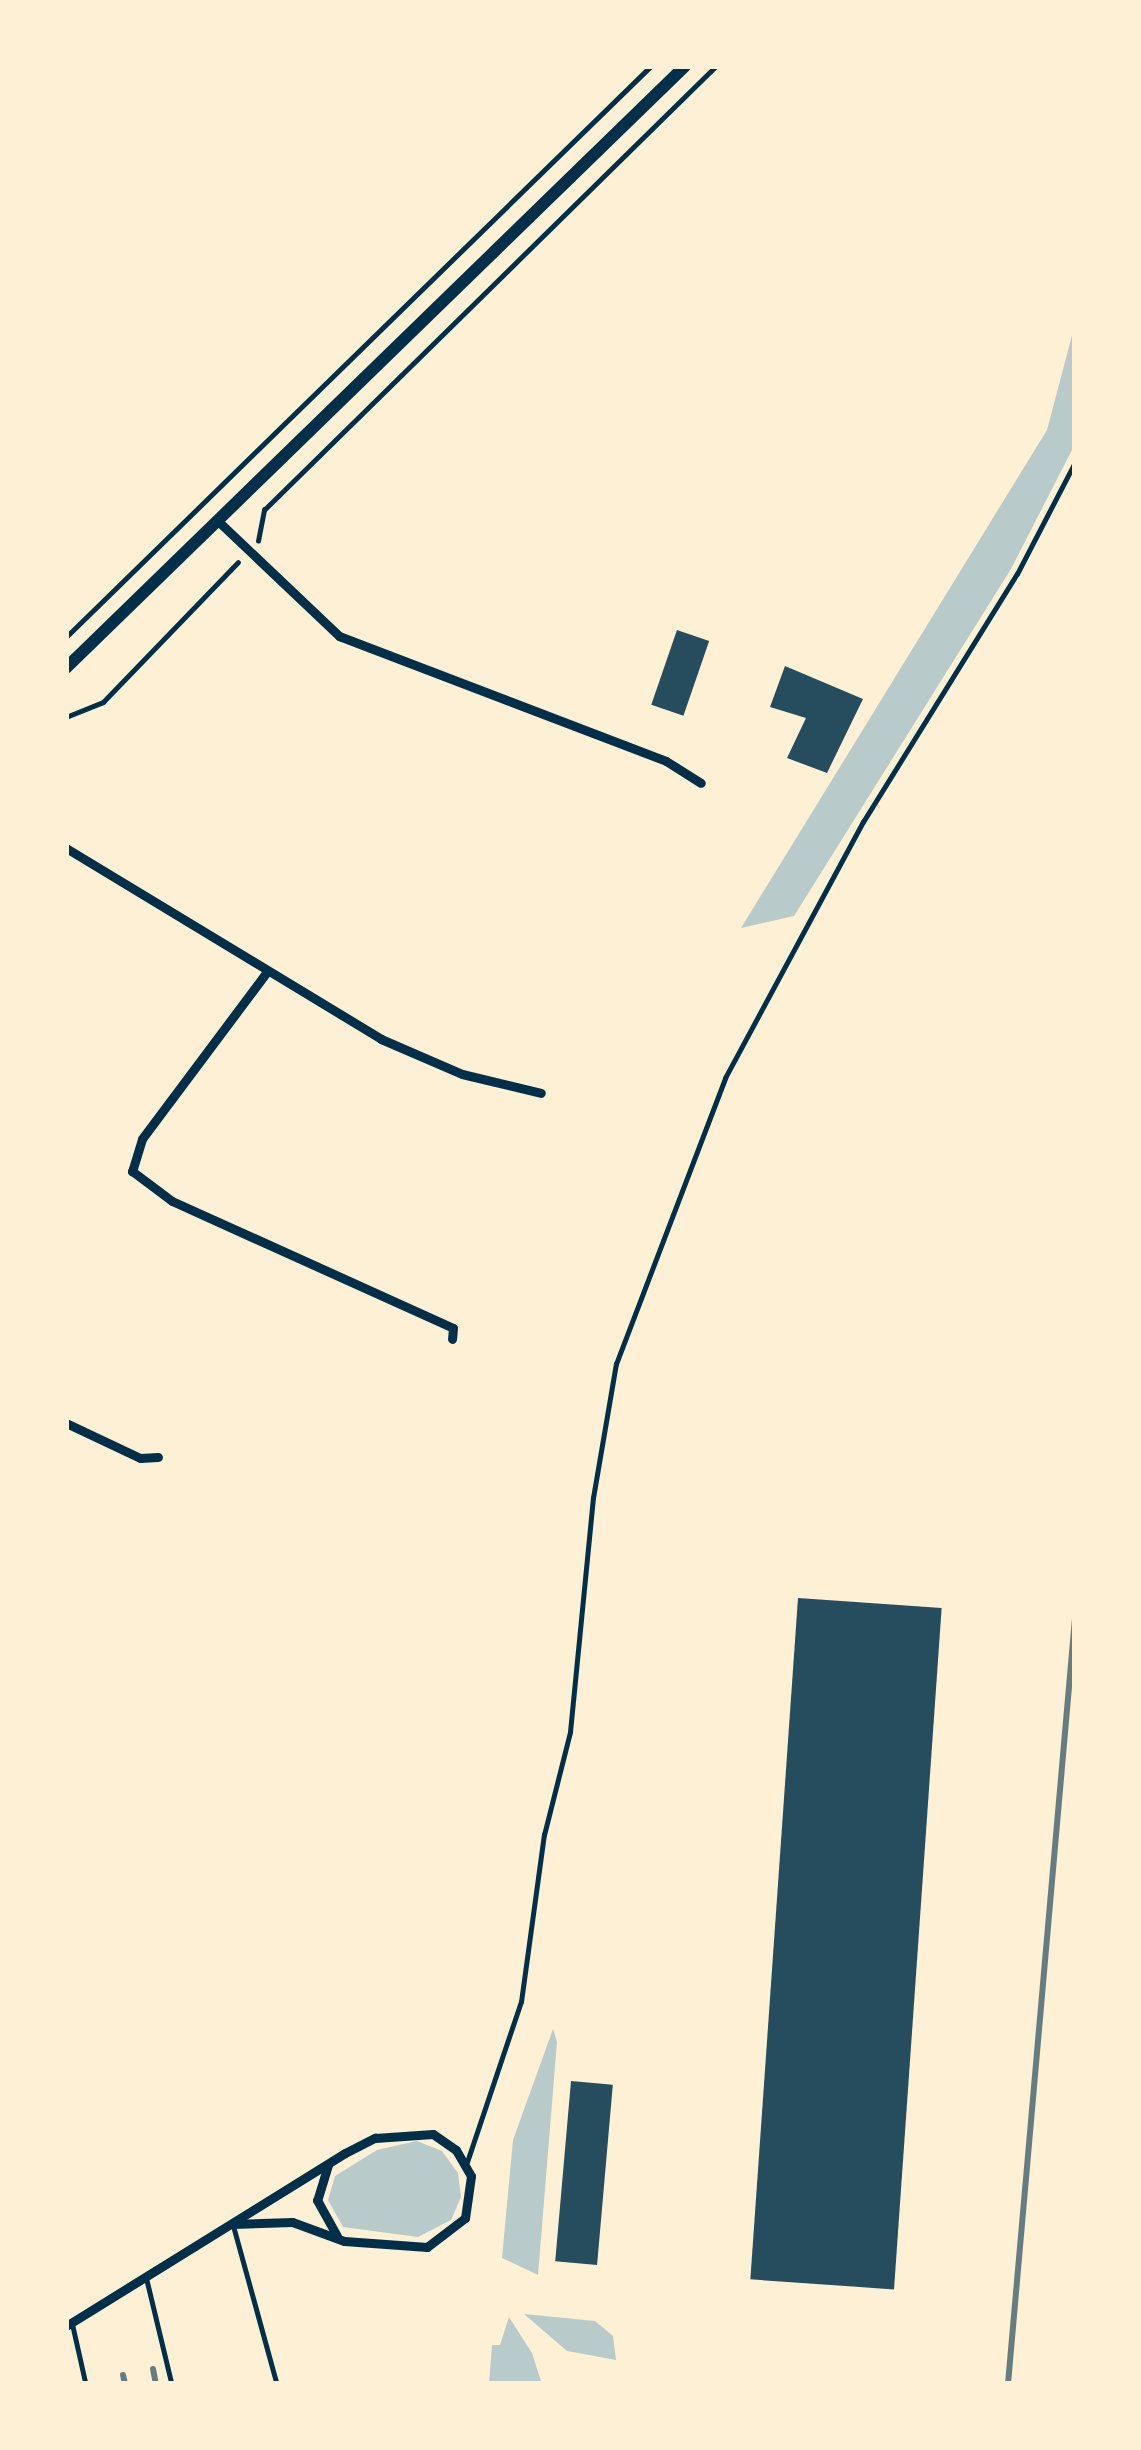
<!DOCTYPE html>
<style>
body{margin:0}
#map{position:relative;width:1141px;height:2450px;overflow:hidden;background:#fdf0d5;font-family:Ubuntu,sans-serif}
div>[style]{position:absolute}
.green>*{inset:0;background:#b9caca}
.building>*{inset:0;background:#264d5e;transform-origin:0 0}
.path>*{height:4.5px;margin:-2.25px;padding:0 2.25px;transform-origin:2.25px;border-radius:2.25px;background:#003049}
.service>*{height:4.5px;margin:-2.25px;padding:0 2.25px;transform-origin:2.25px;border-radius:2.25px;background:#003049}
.minor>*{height:9px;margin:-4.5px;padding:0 4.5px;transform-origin:4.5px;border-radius:4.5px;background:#003049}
.secondary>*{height:12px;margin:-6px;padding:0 6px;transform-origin:6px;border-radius:6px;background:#003049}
.rail>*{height:6px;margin:-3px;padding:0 3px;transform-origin:3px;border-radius:3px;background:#657d81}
span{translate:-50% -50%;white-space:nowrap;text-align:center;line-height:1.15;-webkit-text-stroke:9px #fdf0d5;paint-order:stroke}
.frame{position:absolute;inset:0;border:69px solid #fdf0d5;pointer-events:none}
</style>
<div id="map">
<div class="green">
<i style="clip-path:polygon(1075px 324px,1075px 444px,1011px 569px,794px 916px,741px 928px,1047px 430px)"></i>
<i style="clip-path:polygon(553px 2029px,557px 2042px,538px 2275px,502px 2258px,513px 2140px)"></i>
<i style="clip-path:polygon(417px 2141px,442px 2151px,458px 2173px,461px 2197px,451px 2220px,418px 2237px,343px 2227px,328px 2200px,335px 2176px,377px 2150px)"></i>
<i style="clip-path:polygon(524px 2314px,595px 2321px,613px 2336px,616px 2360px,567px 2351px)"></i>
<i style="clip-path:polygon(509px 2317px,532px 2353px,542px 2384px,489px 2384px,492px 2345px,500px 2345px)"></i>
</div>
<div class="building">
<i style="left:677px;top:630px;width:34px;height:79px;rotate:19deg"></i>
<i style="clip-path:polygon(785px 666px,863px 699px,827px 773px,787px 758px,806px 718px,770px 707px)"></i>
<i style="left:798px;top:1598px;width:144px;height:683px;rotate:4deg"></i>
<i style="left:571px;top:2081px;width:42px;height:181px;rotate:5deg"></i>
</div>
<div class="path">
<i style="left:258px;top:541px;width:32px;rotate:-79deg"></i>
<i style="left:264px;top:510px;width:634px;rotate:-44.49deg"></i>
<i style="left:66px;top:637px;width:817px;rotate:-44.31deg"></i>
<i style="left:66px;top:717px;width:40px;rotate:-22deg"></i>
<i style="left:103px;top:702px;width:194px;rotate:-46deg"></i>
</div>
<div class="service">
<i style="left:467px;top:2162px;width:169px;rotate:-71.4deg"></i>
<i style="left:521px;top:2002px;width:169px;rotate:-82.2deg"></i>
<i style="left:544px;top:1835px;width:106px;rotate:-75.8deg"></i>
<i style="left:570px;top:1732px;width:235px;rotate:-84.4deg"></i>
<i style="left:593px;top:1498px;width:136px;rotate:-80.3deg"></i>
<i style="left:616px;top:1364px;width:306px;rotate:-69.1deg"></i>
<i style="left:725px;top:1078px;width:291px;rotate:-61.7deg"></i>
<i style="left:863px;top:822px;width:292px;rotate:-58.2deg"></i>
<i style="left:1017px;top:574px;width:126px;rotate:-62.6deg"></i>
<i style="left:233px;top:2224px;width:166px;rotate:74.6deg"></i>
<i style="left:146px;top:2276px;width:111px;rotate:76.5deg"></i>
<i style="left:72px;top:2322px;width:64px;rotate:77.3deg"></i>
</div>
<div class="minor">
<i style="left:219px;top:522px;width:166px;rotate:43.5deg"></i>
<i style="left:339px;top:636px;width:350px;rotate:20.9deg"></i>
<i style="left:666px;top:761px;width:41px;rotate:32.2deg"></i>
<i style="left:66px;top:848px;width:368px;rotate:31.2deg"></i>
<i style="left:381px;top:1039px;width:88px;rotate:23.4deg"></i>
<i style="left:462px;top:1074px;width:81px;rotate:13.5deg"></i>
<i style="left:266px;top:973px;width:207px;rotate:126.8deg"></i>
<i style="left:142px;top:1139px;width:34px;rotate:107deg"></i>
<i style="left:132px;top:1171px;width:50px;rotate:36.9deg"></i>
<i style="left:172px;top:1201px;width:308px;rotate:24.3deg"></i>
<i style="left:453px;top:1328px;width:11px;rotate:95deg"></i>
<i style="left:66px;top:1423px;width:82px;rotate:25.3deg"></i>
<i style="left:140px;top:1458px;width:18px;rotate:-3deg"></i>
<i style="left:328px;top:2165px;width:37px;rotate:107deg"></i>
<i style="left:317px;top:2200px;width:41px;rotate:60.9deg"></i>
<i style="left:66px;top:2326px;width:328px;rotate:-31.8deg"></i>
<i style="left:345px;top:2153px;width:34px;rotate:-27deg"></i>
<i style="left:375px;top:2138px;width:58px;rotate:-3.9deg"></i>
<i style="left:433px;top:2134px;width:28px;rotate:35deg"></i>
<i style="left:456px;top:2150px;width:30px;rotate:60deg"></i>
<i style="left:471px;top:2176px;width:42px;rotate:98.1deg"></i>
<i style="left:465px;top:2218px;width:48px;rotate:142.7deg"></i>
<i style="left:427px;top:2247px;width:83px;rotate:-175.9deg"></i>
<i style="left:344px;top:2241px;width:55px;rotate:-159.9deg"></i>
<i style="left:292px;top:2222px;width:59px;rotate:178.1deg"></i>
</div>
<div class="secondary">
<i style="left:66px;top:668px;width:863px;rotate:-44.2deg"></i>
</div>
<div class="rail">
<i style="left:153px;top:2369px;width:15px;rotate:79deg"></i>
<i style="left:123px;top:2375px;width:9px;rotate:77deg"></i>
<i style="left:1008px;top:2384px;width:769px;rotate:-85deg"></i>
</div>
<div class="frame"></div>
</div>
